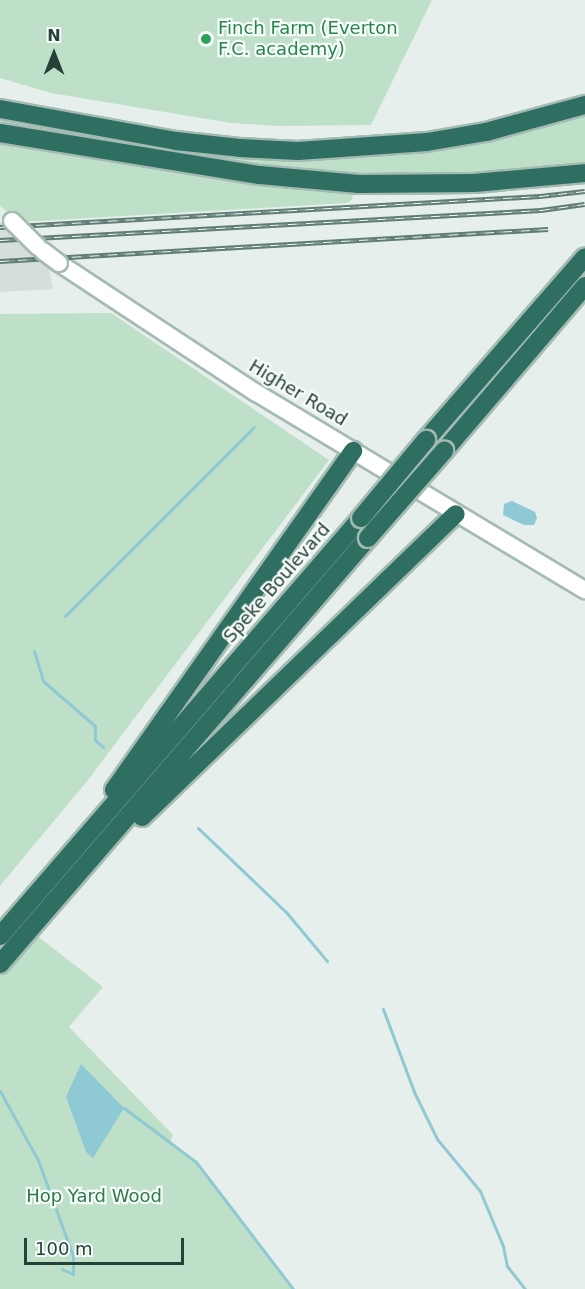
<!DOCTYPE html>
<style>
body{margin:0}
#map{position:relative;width:585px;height:1289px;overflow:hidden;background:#e6efeb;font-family:"DejaVu Sans",sans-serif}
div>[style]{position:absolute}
.built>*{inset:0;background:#d4dfda}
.green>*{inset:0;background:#bfe0c8}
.water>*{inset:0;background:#8ec9d4}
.stream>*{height:3px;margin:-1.5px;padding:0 1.5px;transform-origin:1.5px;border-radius:1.5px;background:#8ec9d4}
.roads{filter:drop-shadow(2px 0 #a4bbb3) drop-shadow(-2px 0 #a4bbb3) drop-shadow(0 2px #a4bbb3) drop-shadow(0 -2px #a4bbb3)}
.secondary>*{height:16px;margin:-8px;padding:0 8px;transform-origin:8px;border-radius:8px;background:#fff}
.highway>*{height:18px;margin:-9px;padding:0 9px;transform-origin:9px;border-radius:9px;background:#2f6f62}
.rail>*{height:5px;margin-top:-2.5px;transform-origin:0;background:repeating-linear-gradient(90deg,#f7fbf9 0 9px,#5f7d75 0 18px);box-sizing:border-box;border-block:2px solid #5f7d75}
.bridges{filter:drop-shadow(2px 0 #a4bbb3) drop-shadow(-2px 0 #a4bbb3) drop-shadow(0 2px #a4bbb3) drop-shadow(0 -2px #a4bbb3)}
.secondary-bridge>*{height:16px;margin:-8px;padding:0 8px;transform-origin:8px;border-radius:8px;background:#fff}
.highway-bridge>*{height:18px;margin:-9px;padding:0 9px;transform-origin:9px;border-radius:9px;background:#2f6f62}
.dots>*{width:16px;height:16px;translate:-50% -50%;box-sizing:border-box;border:3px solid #f7fbf9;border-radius:50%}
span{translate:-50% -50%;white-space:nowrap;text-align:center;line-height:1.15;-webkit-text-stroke:4.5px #f7fbf9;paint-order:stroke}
.leisure-label{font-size:18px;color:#27864d}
.left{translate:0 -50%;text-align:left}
.street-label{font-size:18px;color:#24423a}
.park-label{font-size:18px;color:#2d7a4b}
.north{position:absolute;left:24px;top:24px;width:60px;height:60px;-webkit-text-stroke:4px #f7fbf9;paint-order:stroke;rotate:0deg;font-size:16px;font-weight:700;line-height:24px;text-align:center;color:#24423a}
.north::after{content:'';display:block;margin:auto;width:21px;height:27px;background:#24423a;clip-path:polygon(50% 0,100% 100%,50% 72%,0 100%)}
.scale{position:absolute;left:24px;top:1238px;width:160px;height:27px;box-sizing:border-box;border:3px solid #24423a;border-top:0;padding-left:8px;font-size:18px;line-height:21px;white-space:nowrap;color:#24423a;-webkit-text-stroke:4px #f7fbf9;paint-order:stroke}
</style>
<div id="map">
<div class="built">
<i style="clip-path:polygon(0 221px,48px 264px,53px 289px,0 292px)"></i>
</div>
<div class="green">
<i style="clip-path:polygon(0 0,432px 0,371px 125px,278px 126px,231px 123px,51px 93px,0 78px)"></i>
<i style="clip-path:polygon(585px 114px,585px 165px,487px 173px,386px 177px,303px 173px,0 127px,0 116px,306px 157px,358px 157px,410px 153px,484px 140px)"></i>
<i style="clip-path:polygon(0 142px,251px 181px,353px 190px,352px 200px,347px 203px,21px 222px,0 206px)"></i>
<i style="clip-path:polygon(111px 313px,329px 460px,88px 780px,0 886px,0 314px)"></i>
<i style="clip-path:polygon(31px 931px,103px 987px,69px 1027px,173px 1135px,170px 1142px,196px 1162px,293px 1289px,0 1289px,0 964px)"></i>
</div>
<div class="water">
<i style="clip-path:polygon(512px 501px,535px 512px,537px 518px,534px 525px,524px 525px,503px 515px,504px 504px)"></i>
<i style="clip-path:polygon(81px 1064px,124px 1108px,93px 1158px,86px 1152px,66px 1097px)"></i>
</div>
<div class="stream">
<i style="left:65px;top:616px;width:267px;rotate:-45deg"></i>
<i style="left:34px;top:651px;width:31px;rotate:73deg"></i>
<i style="left:43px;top:681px;width:69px;rotate:40.9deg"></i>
<i style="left:95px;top:726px;width:14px;rotate:90deg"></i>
<i style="left:95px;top:740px;width:11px;rotate:41deg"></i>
<i style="left:198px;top:828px;width:122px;rotate:43.7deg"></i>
<i style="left:286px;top:912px;width:64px;rotate:50.1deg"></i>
<i style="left:383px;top:1009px;width:91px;rotate:69.4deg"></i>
<i style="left:415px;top:1094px;width:50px;rotate:63.9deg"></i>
<i style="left:437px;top:1139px;width:67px;rotate:50.4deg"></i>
<i style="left:480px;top:1191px;width:60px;rotate:67.3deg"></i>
<i style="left:503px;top:1246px;width:20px;rotate:79deg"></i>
<i style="left:507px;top:1266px;width:29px;rotate:52deg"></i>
<i style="left:0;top:1091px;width:79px;rotate:61.2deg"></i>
<i style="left:38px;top:1160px;width:102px;rotate:70deg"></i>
<i style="left:73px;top:1256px;width:18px;rotate:90deg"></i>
<i style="left:73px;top:1274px;width:12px;rotate:-156deg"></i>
<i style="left:124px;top:1108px;width:90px;rotate:36.9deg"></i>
<i style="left:196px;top:1162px;width:160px;rotate:52.6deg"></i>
</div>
<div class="roads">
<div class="secondary">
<i style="left:59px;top:263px;width:235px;rotate:33.4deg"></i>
<i style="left:255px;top:392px;width:385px;rotate:31deg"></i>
</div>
<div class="highway">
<i style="left:0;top:109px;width:179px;rotate:10.3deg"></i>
<i style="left:176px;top:141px;width:64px;rotate:6.2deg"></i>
<i style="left:240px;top:148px;width:58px;rotate:3deg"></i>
<i style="left:298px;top:151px;width:129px;rotate:-4deg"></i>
<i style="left:427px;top:142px;width:60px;rotate:-9.6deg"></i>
<i style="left:486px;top:132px;width:103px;rotate:-15.3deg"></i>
<i style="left:0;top:133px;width:263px;rotate:9.2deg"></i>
<i style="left:260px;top:175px;width:99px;rotate:5.2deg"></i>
<i style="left:359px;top:184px;width:115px;rotate:-0.5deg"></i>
<i style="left:474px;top:183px;width:111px;rotate:-5.1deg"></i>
<i style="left:426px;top:440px;width:242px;rotate:-49deg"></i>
<i style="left:444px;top:451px;width:217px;rotate:-49.5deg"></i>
<i style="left:114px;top:790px;width:415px;rotate:-54.8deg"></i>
<i style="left:142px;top:817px;width:436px;rotate:-44deg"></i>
<i style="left:0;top:936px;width:552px;rotate:-49.18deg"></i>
<i style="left:0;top:964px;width:563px;rotate:-49.18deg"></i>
</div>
</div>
<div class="rail">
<i style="left:0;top:227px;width:541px;rotate:-3.29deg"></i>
<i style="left:540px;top:196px;width:45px;rotate:-6.3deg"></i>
<i style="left:0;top:240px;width:542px;rotate:-3.17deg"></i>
<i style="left:541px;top:210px;width:44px;rotate:-7.8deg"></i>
<i style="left:0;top:261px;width:549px;rotate:-3.34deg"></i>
</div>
<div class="bridges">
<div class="secondary-bridge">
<i style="left:12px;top:221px;width:37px;rotate:45deg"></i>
<i style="left:43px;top:251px;width:20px;rotate:37deg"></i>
</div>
<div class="highway-bridge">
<i style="left:361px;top:518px;width:102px;rotate:-50.2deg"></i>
<i style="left:368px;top:538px;width:116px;rotate:-48.9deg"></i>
</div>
</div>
<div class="dots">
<i style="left:206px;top:39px;background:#2e9e5b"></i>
</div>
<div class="leisure-label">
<span class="left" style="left:218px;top:39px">Finch Farm (Everton<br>F.C. academy)</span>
</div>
<div class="street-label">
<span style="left:298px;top:393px;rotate:31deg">Higher Road</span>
<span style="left:277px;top:583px;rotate:-49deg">Speke Boulevard</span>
</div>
<div class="park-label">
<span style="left:94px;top:1196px">Hop Yard Wood</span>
</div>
<div class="north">N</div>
<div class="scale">100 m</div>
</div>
